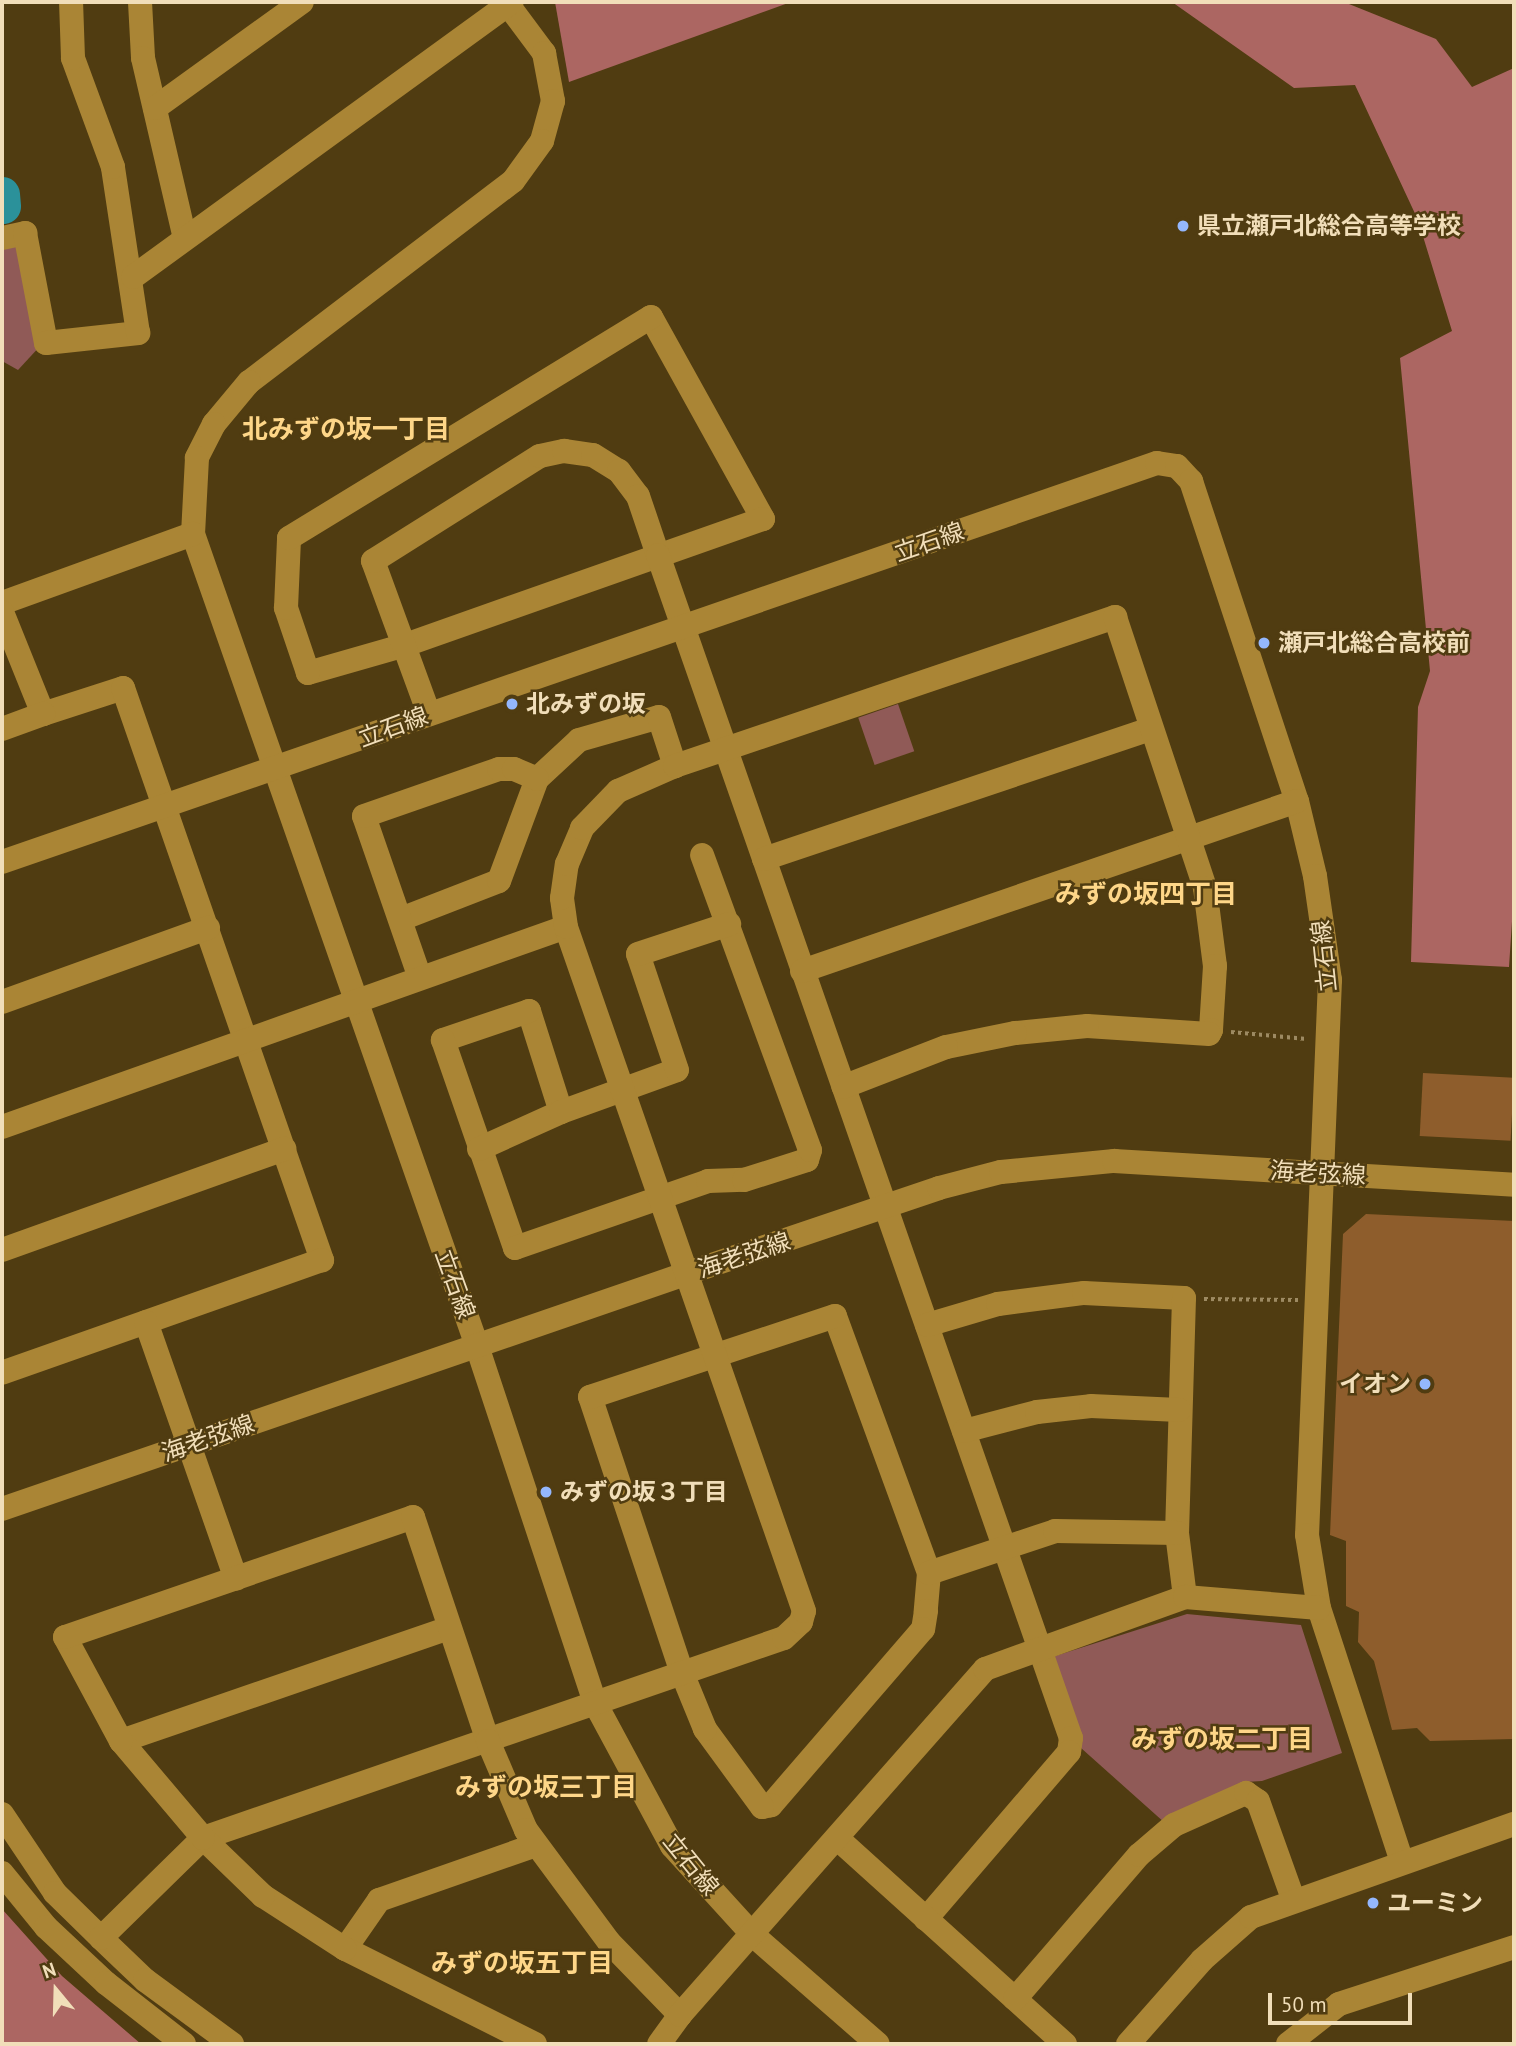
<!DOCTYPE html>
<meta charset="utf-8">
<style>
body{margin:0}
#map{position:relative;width:1516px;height:2046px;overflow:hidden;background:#503c11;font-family:"PT Sans","Noto Sans JP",sans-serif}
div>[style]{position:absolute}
.green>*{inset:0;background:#905a57;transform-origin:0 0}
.forest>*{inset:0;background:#ac6662}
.river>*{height:35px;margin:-17.5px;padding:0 17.5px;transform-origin:17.5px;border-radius:17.5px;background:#2b919a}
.building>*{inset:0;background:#8e5d2c;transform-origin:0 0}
.path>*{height:3.5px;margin-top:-1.75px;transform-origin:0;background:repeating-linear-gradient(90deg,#9d8a62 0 3.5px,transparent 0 7px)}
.minor>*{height:24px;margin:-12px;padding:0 12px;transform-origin:12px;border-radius:12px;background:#aa8535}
.dots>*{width:19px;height:19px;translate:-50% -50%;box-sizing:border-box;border:4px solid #503c11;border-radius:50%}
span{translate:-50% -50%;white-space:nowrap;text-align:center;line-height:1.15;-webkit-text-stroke:5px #503c11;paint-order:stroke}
.poi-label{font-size:24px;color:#f1deb9;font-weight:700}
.left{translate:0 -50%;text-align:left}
.right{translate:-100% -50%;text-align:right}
.street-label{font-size:24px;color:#f1deb9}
.neighbourhood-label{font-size:26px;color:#fed688;font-weight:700}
.frame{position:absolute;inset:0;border:4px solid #f1deb9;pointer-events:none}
.north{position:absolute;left:21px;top:1955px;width:70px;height:70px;-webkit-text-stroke:5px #503c11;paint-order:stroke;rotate:341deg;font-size:19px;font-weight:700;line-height:28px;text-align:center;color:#f1deb9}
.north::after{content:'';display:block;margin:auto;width:24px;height:32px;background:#f1deb9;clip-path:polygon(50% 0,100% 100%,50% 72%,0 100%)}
.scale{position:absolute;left:1268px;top:1993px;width:144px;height:32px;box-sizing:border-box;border:4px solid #f1deb9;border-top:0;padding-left:9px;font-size:21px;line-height:24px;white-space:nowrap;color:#f1deb9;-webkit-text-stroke:5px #503c11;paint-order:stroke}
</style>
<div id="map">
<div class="green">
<i style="clip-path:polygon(21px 239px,42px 344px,18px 370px,2px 361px,2px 243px)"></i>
<i style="left:898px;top:704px;width:50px;height:42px;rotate:71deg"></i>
<i style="clip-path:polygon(1187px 1614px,1301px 1625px,1342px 1753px,1262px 1781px,1245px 1782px,1165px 1823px,1081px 1748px,1052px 1657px)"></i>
</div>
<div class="forest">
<i style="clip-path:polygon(555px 2px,791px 2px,569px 82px)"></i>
<i style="clip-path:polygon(1172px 2px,1344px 2px,1436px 39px,1472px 87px,1514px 68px,1514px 891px,1509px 967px,1411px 962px,1418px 707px,1430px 671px,1400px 358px,1452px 331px,1418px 220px,1355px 85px,1294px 88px)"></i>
<i style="clip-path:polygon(2px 1909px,62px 1976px,141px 2044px,2px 2044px)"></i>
</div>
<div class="river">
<i style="left:2px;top:194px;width:12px;rotate:85deg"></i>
</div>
<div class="building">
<i style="left:1423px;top:1073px;width:91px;height:63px;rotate:3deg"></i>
<i style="clip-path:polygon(1366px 1214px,1514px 1221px,1514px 1739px,1430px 1741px,1417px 1728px,1392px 1730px,1374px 1661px,1358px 1642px,1359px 1612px,1346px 1606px,1346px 1541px,1330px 1535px,1343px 1234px)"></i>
</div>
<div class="path">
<i style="left:1231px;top:1032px;width:76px;rotate:5.3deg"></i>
<i style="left:1204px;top:1299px;width:94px;rotate:0.6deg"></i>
</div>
<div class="minor">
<i style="left:140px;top:2px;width:56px;rotate:86.9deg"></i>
<i style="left:143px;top:58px;width:185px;rotate:76.9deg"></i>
<i style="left:506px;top:2px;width:64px;rotate:53.3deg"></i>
<i style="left:544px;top:53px;width:49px;rotate:79.4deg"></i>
<i style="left:553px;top:101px;width:41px;rotate:105.4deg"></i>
<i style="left:542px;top:141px;width:49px;rotate:125.9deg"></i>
<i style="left:513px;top:181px;width:332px;rotate:142.7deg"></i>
<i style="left:249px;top:382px;width:55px;rotate:129.8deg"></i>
<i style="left:214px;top:424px;width:38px;rotate:117deg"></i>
<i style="left:197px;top:458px;width:76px;rotate:93deg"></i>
<i style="left:193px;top:534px;width:860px;rotate:70.72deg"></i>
<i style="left:477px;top:1346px;width:376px;rotate:71.7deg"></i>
<i style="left:595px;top:1703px;width:162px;rotate:61.7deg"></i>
<i style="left:672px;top:1846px;width:122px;rotate:47.7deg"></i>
<i style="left:754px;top:1936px;width:164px;rotate:41.1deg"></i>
<i style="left:155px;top:108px;width:181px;rotate:-35.8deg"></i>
<i style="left:2px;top:238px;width:24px;rotate:-12deg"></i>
<i style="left:25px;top:233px;width:112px;rotate:79.2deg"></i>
<i style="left:46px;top:343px;width:93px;rotate:-6.2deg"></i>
<i style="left:138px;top:333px;width:168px;rotate:-98.6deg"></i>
<i style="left:113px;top:167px;width:116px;rotate:-110.2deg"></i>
<i style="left:73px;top:58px;width:56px;rotate:-92deg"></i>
<i style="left:133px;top:277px;width:468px;rotate:-36deg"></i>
<i style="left:651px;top:317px;width:231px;rotate:61deg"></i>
<i style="left:763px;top:519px;width:383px;rotate:160.6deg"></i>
<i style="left:402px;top:646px;width:98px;rotate:164deg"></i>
<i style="left:308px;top:673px;width:69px;rotate:-108.7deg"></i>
<i style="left:286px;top:608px;width:70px;rotate:-87.5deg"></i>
<i style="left:289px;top:538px;width:424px;rotate:-31.4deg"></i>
<i style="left:2px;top:603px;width:203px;rotate:-19.9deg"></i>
<i style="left:2px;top:612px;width:110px;rotate:68.1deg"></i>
<i style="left:43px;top:714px;width:84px;rotate:-18deg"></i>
<i style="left:123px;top:688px;width:606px;rotate:70.82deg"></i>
<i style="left:322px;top:1260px;width:339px;rotate:160.6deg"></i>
<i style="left:429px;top:714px;width:163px;rotate:-110.1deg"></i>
<i style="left:373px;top:561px;width:197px;rotate:-32.2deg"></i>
<i style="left:540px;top:456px;width:25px;rotate:-12deg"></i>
<i style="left:564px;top:451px;width:29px;rotate:8deg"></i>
<i style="left:593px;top:455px;width:31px;rotate:32deg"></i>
<i style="left:619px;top:471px;width:31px;rotate:53deg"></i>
<i style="left:638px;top:496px;width:62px;rotate:71.3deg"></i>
<i style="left:658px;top:555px;width:1253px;rotate:70.76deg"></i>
<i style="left:1071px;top:1738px;width:14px;rotate:98deg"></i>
<i style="left:1069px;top:1752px;width:220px;rotate:130.6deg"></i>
<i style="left:2px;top:729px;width:44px;rotate:-20.1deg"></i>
<i style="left:764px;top:859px;width:408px;rotate:-18.6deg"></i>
<i style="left:2px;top:862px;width:1222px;rotate:-19.06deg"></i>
<i style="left:1157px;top:463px;width:20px;rotate:9deg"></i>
<i style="left:1177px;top:466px;width:21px;rotate:47deg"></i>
<i style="left:1191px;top:481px;width:337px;rotate:71.7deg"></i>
<i style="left:1297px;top:801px;width:77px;rotate:76.5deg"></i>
<i style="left:1315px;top:876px;width:105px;rotate:81.8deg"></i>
<i style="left:1330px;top:980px;width:555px;rotate:92.37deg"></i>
<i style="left:1307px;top:1535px;width:74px;rotate:80.7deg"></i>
<i style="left:1319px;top:1608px;width:267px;rotate:71.9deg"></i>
<i style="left:401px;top:919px;width:105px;rotate:-21.2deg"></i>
<i style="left:499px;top:881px;width:109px;rotate:-69.6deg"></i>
<i style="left:537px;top:779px;width:57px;rotate:-42.9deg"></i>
<i style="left:579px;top:740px;width:83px;rotate:-16deg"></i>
<i style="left:659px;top:717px;width:52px;rotate:71.9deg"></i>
<i style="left:802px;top:971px;width:523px;rotate:-18.95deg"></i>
<i style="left:420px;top:978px;width:171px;rotate:-109.1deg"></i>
<i style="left:364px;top:816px;width:143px;rotate:-19.2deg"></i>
<i style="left:499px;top:769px;width:15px"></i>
<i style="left:514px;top:769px;width:25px;rotate:23deg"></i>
<i style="left:2px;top:1002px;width:219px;rotate:-19.8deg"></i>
<i style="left:561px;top:1112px;width:106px;rotate:-107.6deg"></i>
<i style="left:529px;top:1011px;width:91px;rotate:161.4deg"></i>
<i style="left:443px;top:1040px;width:220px;rotate:70.9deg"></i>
<i style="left:515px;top:1248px;width:204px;rotate:-19.1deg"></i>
<i style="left:708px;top:1181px;width:36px;rotate:-2deg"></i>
<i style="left:744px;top:1180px;width:66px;rotate:-17.6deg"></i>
<i style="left:807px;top:1160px;width:10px;rotate:-73deg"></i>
<i style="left:810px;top:1150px;width:314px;rotate:-110.1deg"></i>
<i style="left:2px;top:1127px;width:598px;rotate:-19.53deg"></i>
<i style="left:479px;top:1149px;width:90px;rotate:-24.3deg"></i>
<i style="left:561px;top:1112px;width:123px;rotate:-19.9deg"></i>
<i style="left:677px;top:1070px;width:122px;rotate:-108.6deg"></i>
<i style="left:638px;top:954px;width:96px;rotate:-18.2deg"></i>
<i style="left:2px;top:1250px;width:300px;rotate:-19.7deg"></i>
<i style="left:835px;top:1316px;width:274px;rotate:69.9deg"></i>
<i style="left:929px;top:1573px;width:38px;rotate:95deg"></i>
<i style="left:926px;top:1611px;width:18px;rotate:99deg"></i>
<i style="left:923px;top:1629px;width:233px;rotate:130.8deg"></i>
<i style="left:771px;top:1805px;width:9px;rotate:167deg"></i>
<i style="left:762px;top:1807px;width:97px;rotate:-126.2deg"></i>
<i style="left:705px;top:1729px;width:61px;rotate:-112.3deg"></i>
<i style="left:682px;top:1673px;width:291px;rotate:-108.4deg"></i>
<i style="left:590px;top:1397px;width:258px;rotate:-18.3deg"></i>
<i style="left:146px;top:1322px;width:272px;rotate:70.7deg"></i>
<i style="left:927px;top:1325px;width:74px;rotate:-16.5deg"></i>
<i style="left:998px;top:1304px;width:87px;rotate:-7.3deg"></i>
<i style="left:1084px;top:1293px;width:100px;rotate:2.9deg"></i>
<i style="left:1184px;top:1298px;width:235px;rotate:91.7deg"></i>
<i style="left:1177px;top:1533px;width:64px;rotate:82.9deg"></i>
<i style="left:964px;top:1431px;width:75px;rotate:-14.6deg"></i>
<i style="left:1037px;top:1412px;width:54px;rotate:-6.3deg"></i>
<i style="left:1091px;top:1406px;width:88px;rotate:2.6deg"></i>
<i style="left:2px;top:1509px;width:725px;rotate:-18.98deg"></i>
<i style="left:688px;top:1273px;width:265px;rotate:-18.7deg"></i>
<i style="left:939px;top:1188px;width:64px;rotate:-14.5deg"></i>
<i style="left:1001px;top:1172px;width:114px;rotate:-5.6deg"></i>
<i style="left:1114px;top:1161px;width:401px;rotate:3.4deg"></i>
<i style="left:929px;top:1573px;width:133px;rotate:-18.4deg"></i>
<i style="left:1055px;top:1531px;width:122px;rotate:0.9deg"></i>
<i style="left:121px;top:1741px;width:347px;rotate:-19deg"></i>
<i style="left:2px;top:1814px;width:95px;rotate:56.1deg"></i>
<i style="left:55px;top:1893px;width:64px;rotate:44.4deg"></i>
<i style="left:101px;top:1938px;width:61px;rotate:43.7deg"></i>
<i style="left:145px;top:1980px;width:108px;rotate:36.3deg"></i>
<i style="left:838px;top:1839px;width:306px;rotate:42.1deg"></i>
<i style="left:2px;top:1873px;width:70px;rotate:50.8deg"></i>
<i style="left:46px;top:1927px;width:82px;rotate:43deg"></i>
<i style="left:106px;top:1983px;width:99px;rotate:38deg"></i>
<i style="left:101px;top:1938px;width:143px;rotate:-44.4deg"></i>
<i style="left:203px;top:1838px;width:614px;rotate:-19deg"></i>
<i style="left:784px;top:1638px;width:23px;rotate:-43deg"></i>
<i style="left:801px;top:1622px;width:11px;rotate:-75deg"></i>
<i style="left:804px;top:1611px;width:724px;rotate:-109.19deg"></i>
<i style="left:566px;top:927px;width:29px;rotate:-98deg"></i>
<i style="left:562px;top:898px;width:34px;rotate:-82deg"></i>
<i style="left:567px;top:864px;width:39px;rotate:-67deg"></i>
<i style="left:582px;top:828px;width:52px;rotate:-45.8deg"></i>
<i style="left:618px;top:791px;width:62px;rotate:-23.7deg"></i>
<i style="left:675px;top:766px;width:465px;rotate:-18.7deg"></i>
<i style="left:1115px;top:617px;width:286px;rotate:71.6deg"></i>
<i style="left:1205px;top:888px;width:79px;rotate:82.7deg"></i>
<i style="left:1215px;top:966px;width:64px;rotate:93.6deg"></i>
<i style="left:1211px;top:1030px;width:4px;rotate:117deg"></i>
<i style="left:1209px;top:1034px;width:122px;rotate:-176.2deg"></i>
<i style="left:1087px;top:1026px;width:72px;rotate:174.4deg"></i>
<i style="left:1015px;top:1033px;width:70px;rotate:168.5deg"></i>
<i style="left:946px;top:1047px;width:110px;rotate:158.8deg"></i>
<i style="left:345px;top:1949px;width:60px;rotate:-55.2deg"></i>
<i style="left:379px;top:1900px;width:166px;rotate:-19.3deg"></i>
<i style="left:1015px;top:1999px;width:190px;rotate:-49.3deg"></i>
<i style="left:1139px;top:1855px;width:46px;rotate:-40.6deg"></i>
<i style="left:1174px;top:1825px;width:79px;rotate:-24deg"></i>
<i style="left:1246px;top:1793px;width:14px;rotate:34deg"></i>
<i style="left:1258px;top:1801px;width:104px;rotate:70.3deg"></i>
<i style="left:535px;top:2044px;width:212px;rotate:-153.4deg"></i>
<i style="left:345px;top:1949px;width:98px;rotate:-147.1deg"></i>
<i style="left:263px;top:1896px;width:83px;rotate:-136deg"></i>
<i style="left:203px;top:1838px;width:127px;rotate:-130.2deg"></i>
<i style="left:121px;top:1741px;width:118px;rotate:-118.3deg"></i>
<i style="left:65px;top:1637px;width:368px;rotate:-19deg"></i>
<i style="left:413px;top:1517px;width:236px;rotate:71.5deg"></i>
<i style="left:488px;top:1741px;width:97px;rotate:66.9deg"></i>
<i style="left:526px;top:1830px;width:139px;rotate:53.5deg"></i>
<i style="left:609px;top:1942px;width:102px;rotate:45.8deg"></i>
<i style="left:659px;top:2044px;width:36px;rotate:-54deg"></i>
<i style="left:680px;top:2015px;width:461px;rotate:-48.6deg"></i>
<i style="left:985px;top:1669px;width:213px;rotate:-19.8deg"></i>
<i style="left:1185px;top:1597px;width:134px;rotate:4.7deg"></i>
<i style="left:1128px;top:2044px;width:112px;rotate:-48.6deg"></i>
<i style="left:1202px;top:1960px;width:65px;rotate:-41.3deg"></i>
<i style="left:1251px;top:1917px;width:279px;rotate:-19.5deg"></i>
<i style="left:1288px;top:2044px;width:65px;rotate:-38.1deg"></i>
<i style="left:1339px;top:2004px;width:184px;rotate:-18deg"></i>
</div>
<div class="dots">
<i style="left:1183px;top:226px;background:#94b7fd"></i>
<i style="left:1264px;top:643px;background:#94b7fd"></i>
<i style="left:512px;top:704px;background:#94b7fd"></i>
<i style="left:1425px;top:1384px;background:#94b7fd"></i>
<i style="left:546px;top:1492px;background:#94b7fd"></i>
<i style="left:1373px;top:1903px;background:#94b7fd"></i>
</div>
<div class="poi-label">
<span class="left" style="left:1197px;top:226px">県立瀬戸北総合高等学校</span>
<span class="left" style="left:1278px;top:643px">瀬戸北総合高校前</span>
<span class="left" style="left:526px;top:704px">北みずの坂</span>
<span class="right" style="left:1411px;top:1384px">イオン</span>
<span class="left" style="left:560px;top:1492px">みずの坂３丁目</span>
<span class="left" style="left:1387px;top:1903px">ユーミン</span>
</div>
<div class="street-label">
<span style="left:929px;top:542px;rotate:-19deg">立石線</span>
<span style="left:393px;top:727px;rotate:-20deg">立石線</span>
<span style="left:1324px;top:956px;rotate:-96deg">立石線</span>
<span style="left:1318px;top:1173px;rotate:3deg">海老弦線</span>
<span style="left:744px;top:1255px;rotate:-18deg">海老弦線</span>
<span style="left:455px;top:1284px;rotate:70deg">立石線</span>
<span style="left:208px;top:1438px;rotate:-19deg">海老弦線</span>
<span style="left:691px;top:1864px;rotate:51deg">立石線</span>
</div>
<div class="neighbourhood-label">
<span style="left:346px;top:429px">北みずの坂一丁目</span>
<span style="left:1146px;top:894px">みずの坂四丁目</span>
<span style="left:1222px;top:1739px">みずの坂二丁目</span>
<span style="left:546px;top:1787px">みずの坂三丁目</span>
<span style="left:522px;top:1963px">みずの坂五丁目</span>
</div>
<div class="frame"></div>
<div class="north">N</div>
<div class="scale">50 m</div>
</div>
